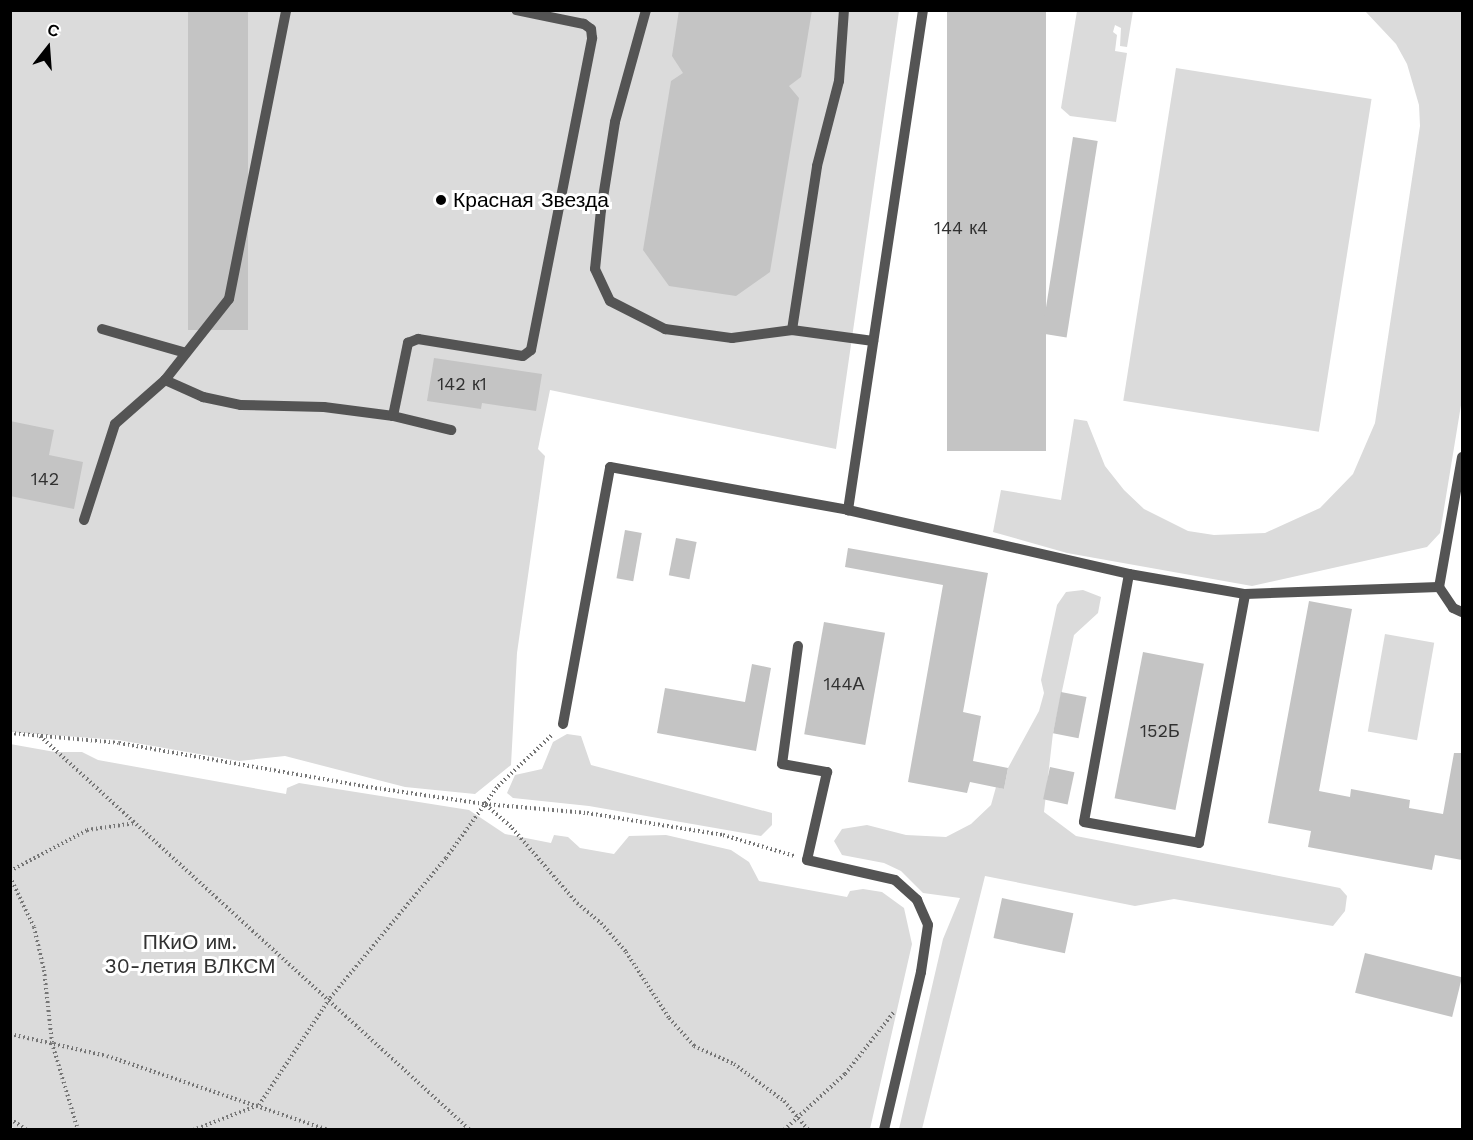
<!DOCTYPE html>
<meta charset="utf-8">
<style>
body{margin:0}
#map{position:relative;width:1473px;height:1140px;overflow:hidden;background:#fff;font-family:"Work Sans",sans-serif}
div>[style]{position:absolute}
.green>*{inset:0;background:#dbdbdb;transform-origin:0 0}
.building>*{inset:0;background:#c4c4c4;transform-origin:0 0}
.path>*{height:4px;margin-top:-2px;transform-origin:0;background:repeating-linear-gradient(90deg,#767676 0 1.5px,transparent 0 4.5px)}
.service>*{height:10px;margin:-5px;padding:0 5px;transform-origin:5px;border-radius:5px;background:#545454}
.dots>*{width:16px;height:16px;translate:-50% -50%;box-sizing:border-box;border:3px solid #fff;border-radius:50%}
span{translate:-50% -50%;white-space:nowrap;text-align:center;line-height:1.15;-webkit-text-stroke:6px #fff;paint-order:stroke}
.number-label{font-size:18px;color:#313131}
.number-label span{-webkit-text-stroke-width:0}
.poi-label{font-size:21px;color:#000}
.left{translate:0 -50%;text-align:left}
.park-label{font-size:21px;color:#323232}
.frame{position:absolute;inset:0;border:12px solid #000;pointer-events:none}
.north{position:absolute;left:18px;top:18px;width:60px;height:60px;-webkit-text-stroke:4px #fff;paint-order:stroke;rotate:17deg;font-size:16px;font-weight:700;line-height:24px;text-align:center;color:#000}
.north::after{content:'';display:block;margin:auto;width:21px;height:27px;background:#000;clip-path:polygon(50% 0,100% 100%,50% 72%,0 100%)}
</style>
<div id="map">
<div class="green">
<i style="clip-path:polygon(10px 11px,899px 11px,836px 449px,550px 390px,538px 449px,545px 456px,517px 653px,511px 765px,475px 794px,405px 787px,285px 756px,239px 761px,118px 740px,11px 732px)"></i>
<i style="clip-path:polygon(1077px 11px,1133px 11px,1127px 47px,1120px 46px,1121px 28px,1115px 25px,1113px 32px,1117px 35px,1115px 51px,1127px 53px,1116px 122px,1070px 116px,1061px 108px)"></i>
<i style="clip-path:polygon(1365px 11px,1462px 11px,1462px 399px,1440px 533px,1427px 547px,1252px 586px,1067px 553px,993px 532px,1001px 490px,1061px 500px,1074px 419px,1087px 421px,1105px 466px,1124px 490px,1144px 509px,1188px 531px,1214px 535px,1265px 533px,1320px 508px,1353px 474px,1375px 423px,1420px 126px,1419px 105px,1407px 64px,1396px 44px)"></i>
<i style="left:1176px;top:68px;width:198px;height:337px;rotate:9deg"></i>
<i style="clip-path:polygon(1083px 590px,1101px 597px,1098px 613px,1074px 635px,1053px 733px,1044px 812px,1076px 836px,1340px 888px,1347px 896px,1345px 911px,1333px 926px,1174px 899px,1135px 906px,985px 876px,922px 1129px,899px 1129px,943px 939px,960px 898px,923px 893px,901px 871px,884px 863px,842px 855px,834px 841px,842px 829px,867px 825px,906px 835px,946px 837px,971px 824px,991px 805px,996px 787px,1004px 789px,1008px 768px,1039px 711px,1044px 693px,1041px 680px,1057px 605px,1066px 592px)"></i>
<i style="left:1385px;top:634px;width:50px;height:99px;rotate:10deg"></i>
<i style="clip-path:polygon(567px 734px,581px 736px,591px 765px,772px 813px,772px 825px,761px 836px,589px 806px,513px 798px,507px 793px,515px 775px,542px 769px,553px 742px)"></i>
<i style="clip-path:polygon(10px 744px,55px 752px,82px 752px,98px 760px,286px 794px,287px 788px,299px 783px,469px 810px,505px 834px,551px 843px,554px 835px,568px 837px,580px 848px,614px 854px,629px 836px,666px 835px,731px 850px,749px 862px,759px 881px,847px 897px,850px 891px,863px 889px,882px 892px,904px 908px,912px 944px,870px 1129px,15px 1129px,10px 1126px)"></i>
</div>
<div class="building">
<i style="left:188px;top:10px;width:60px;height:320px"></i>
<i style="clip-path:polygon(679px 10px,812px 10px,801px 77px,789px 86px,799px 98px,770px 272px,736px 296px,669px 286px,643px 250px,671px 81px,683px 73px,672px 56px)"></i>
<i style="left:947px;top:10px;width:99px;height:441px"></i>
<i style="left:1073px;top:137px;width:25px;height:199px;rotate:9deg"></i>
<i style="clip-path:polygon(434px 358px,542px 374px,536px 411px,482px 403px,481px 409px,427px 401px)"></i>
<i style="clip-path:polygon(10px 421px,54px 430px,49px 455px,83px 462px,74px 509px,10px 496px)"></i>
<i style="left:625px;top:530px;width:17px;height:49px;rotate:10deg"></i>
<i style="left:676px;top:538px;width:21px;height:38px;rotate:11deg"></i>
<i style="clip-path:polygon(848px 548px,988px 573px,963px 712px,981px 716px,973px 761px,1008px 768px,1004px 789px,970px 782px,967px 793px,908px 782px,943px 585px,845px 567px)"></i>
<i style="clip-path:polygon(1309px 601px,1352px 609px,1319px 791px,1350px 797px,1351px 789px,1410px 800px,1409px 808px,1443px 814px,1454px 753px,1462px 753px,1462px 860px,1435px 855px,1432px 870px,1308px 847px,1311px 831px,1268px 823px)"></i>
<i style="left:824px;top:622px;width:62px;height:114px;rotate:10deg"></i>
<i style="left:1143px;top:652px;width:62px;height:149px;rotate:11deg"></i>
<i style="clip-path:polygon(752px 664px,771px 668px,756px 751px,657px 733px,665px 688px,745px 702px)"></i>
<i style="left:1061px;top:692px;width:26px;height:42px;rotate:11deg"></i>
<i style="left:1050px;top:767px;width:25px;height:33px;rotate:12deg"></i>
<i style="left:1002px;top:898px;width:73px;height:41px;rotate:12deg"></i>
<i style="left:1365px;top:953px;width:100px;height:41px;rotate:14deg"></i>
</div>
<div class="path">
<i style="left:10px;top:733px;width:109px;rotate:5.2deg"></i>
<i style="left:119px;top:743px;width:247px;rotate:10deg"></i>
<i style="left:362px;top:786px;width:124px;rotate:8.3deg"></i>
<i style="left:485px;top:804px;width:102px;rotate:5deg"></i>
<i style="left:587px;top:813px;width:138px;rotate:9.2deg"></i>
<i style="left:723px;top:835px;width:75px;rotate:16.3deg"></i>
<i style="left:40px;top:736px;width:583px;rotate:42.5deg"></i>
<i style="left:486px;top:805px;width:35px;rotate:41deg"></i>
<i style="left:512px;top:828px;width:99px;rotate:49.1deg"></i>
<i style="left:577px;top:903px;width:31px;rotate:40deg"></i>
<i style="left:601px;top:923px;width:38px;rotate:49deg"></i>
<i style="left:626px;top:952px;width:79px;rotate:56.9deg"></i>
<i style="left:669px;top:1018px;width:38px;rotate:48deg"></i>
<i style="left:694px;top:1046px;width:44px;rotate:24.2deg"></i>
<i style="left:734px;top:1064px;width:62px;rotate:36.5deg"></i>
<i style="left:784px;top:1101px;width:38px;rotate:50deg"></i>
<i style="left:10px;top:871px;width:87px;rotate:-28deg"></i>
<i style="left:87px;top:830px;width:49px;rotate:-8.3deg"></i>
<i style="left:10px;top:877px;width:55px;rotate:64.4deg"></i>
<i style="left:34px;top:927px;width:44px;rotate:76.9deg"></i>
<i style="left:44px;top:970px;width:73px;rotate:83.7deg"></i>
<i style="left:52px;top:1043px;width:91px;rotate:73.4deg"></i>
<i style="left:10px;top:1034px;width:99px;rotate:12.8deg"></i>
<i style="left:107px;top:1056px;width:233px;rotate:18.5deg"></i>
<i style="left:10px;top:1119px;width:20px;rotate:33deg"></i>
<i style="left:193px;top:1130px;width:71px;rotate:-20.7deg"></i>
<i style="left:259px;top:1105px;width:128px;rotate:-56.4deg"></i>
<i style="left:330px;top:998px;width:182px;rotate:-50.4deg"></i>
<i style="left:446px;top:858px;width:89px;rotate:-54.2deg"></i>
<i style="left:498px;top:786px;width:76px;rotate:-43.4deg"></i>
<i style="left:784px;top:1130px;width:83px;rotate:-42.6deg"></i>
<i style="left:845px;top:1074px;width:79px;rotate:-51.7deg"></i>
</div>
<div class="service">
<i style="left:646px;top:10px;width:116px;rotate:105.5deg"></i>
<i style="left:615px;top:122px;width:89px;rotate:99deg"></i>
<i style="left:601px;top:210px;width:59px;rotate:95.8deg"></i>
<i style="left:595px;top:269px;width:35px;rotate:65deg"></i>
<i style="left:610px;top:301px;width:62px;rotate:27deg"></i>
<i style="left:665px;top:329px;width:68px;rotate:7.7deg"></i>
<i style="left:732px;top:338px;width:61px;rotate:-7.6deg"></i>
<i style="left:792px;top:330px;width:82px;rotate:7.7deg"></i>
<i style="left:923px;top:10px;width:506px;rotate:98.53deg"></i>
<i style="left:848px;top:510px;width:288px;rotate:12.8deg"></i>
<i style="left:1129px;top:574px;width:118px;rotate:9.8deg"></i>
<i style="left:1245px;top:594px;width:194px;rotate:-2.1deg"></i>
<i style="left:102px;top:329px;width:87px;rotate:15.9deg"></i>
<i style="left:792px;top:330px;width:166px;rotate:-81.3deg"></i>
<i style="left:817px;top:166px;width:88px;rotate:-75.5deg"></i>
<i style="left:839px;top:81px;width:71px;rotate:-86deg"></i>
<i style="left:165px;top:380px;width:42px;rotate:24.1deg"></i>
<i style="left:203px;top:397px;width:39px;rotate:12deg"></i>
<i style="left:241px;top:405px;width:83px;rotate:1.4deg"></i>
<i style="left:324px;top:407px;width:70px;rotate:7.4deg"></i>
<i style="left:393px;top:416px;width:60px;rotate:13.6deg"></i>
<i style="left:393px;top:416px;width:75px;rotate:-78.4deg"></i>
<i style="left:408px;top:343px;width:11px;rotate:-22deg"></i>
<i style="left:418px;top:339px;width:106px;rotate:9.2deg"></i>
<i style="left:523px;top:356px;width:10px;rotate:-37deg"></i>
<i style="left:531px;top:350px;width:318px;rotate:-78.9deg"></i>
<i style="left:592px;top:38px;width:9px;rotate:-96deg"></i>
<i style="left:591px;top:29px;width:9px;rotate:-144deg"></i>
<i style="left:584px;top:24px;width:69px;rotate:-168.4deg"></i>
<i style="left:1462px;top:457px;width:132px;rotate:100deg"></i>
<i style="left:1439px;top:587px;width:25px;rotate:56deg"></i>
<i style="left:1453px;top:608px;width:10px;rotate:24deg"></i>
<i style="left:84px;top:520px;width:101px;rotate:-72.1deg"></i>
<i style="left:115px;top:424px;width:67px;rotate:-41.3deg"></i>
<i style="left:165px;top:380px;width:103px;rotate:-51.7deg"></i>
<i style="left:229px;top:299px;width:295px;rotate:-78.8deg"></i>
<i style="left:1129px;top:574px;width:252px;rotate:100.3deg"></i>
<i style="left:1084px;top:822px;width:117px;rotate:10.3deg"></i>
<i style="left:1199px;top:843px;width:253px;rotate:-79.5deg"></i>
<i style="left:798px;top:646px;width:119px;rotate:97.7deg"></i>
<i style="left:782px;top:764px;width:46px;rotate:10.1deg"></i>
<i style="left:827px;top:772px;width:90px;rotate:102.8deg"></i>
<i style="left:807px;top:860px;width:90px;rotate:12.8deg"></i>
<i style="left:895px;top:880px;width:30px;rotate:42deg"></i>
<i style="left:917px;top:900px;width:27px;rotate:66deg"></i>
<i style="left:928px;top:925px;width:48px;rotate:98.5deg"></i>
<i style="left:921px;top:972px;width:162px;rotate:103.2deg"></i>
<i style="left:563px;top:724px;width:261px;rotate:-79.6deg"></i>
<i style="left:610px;top:467px;width:242px;rotate:10.2deg"></i>
</div>
<div class="dots">
<i style="left:441px;top:200px;background:#000"></i>
</div>
<div class="number-label">
<span style="left:961px;top:228px">144 к4</span>
<span style="left:462px;top:384px">142 к1</span>
<span style="left:45px;top:479px">142</span>
<span style="left:844px;top:684px">144А</span>
<span style="left:1160px;top:731px">152Б</span>
</div>
<div class="poi-label">
<span class="left" style="left:453px;top:200px">Красная Звезда</span>
</div>
<div class="park-label">
<span style="left:190px;top:954px">ПКиО им.<br>30-летия ВЛКСМ</span>
</div>
<div class="frame"></div>
<div class="north">С</div>
</div>
